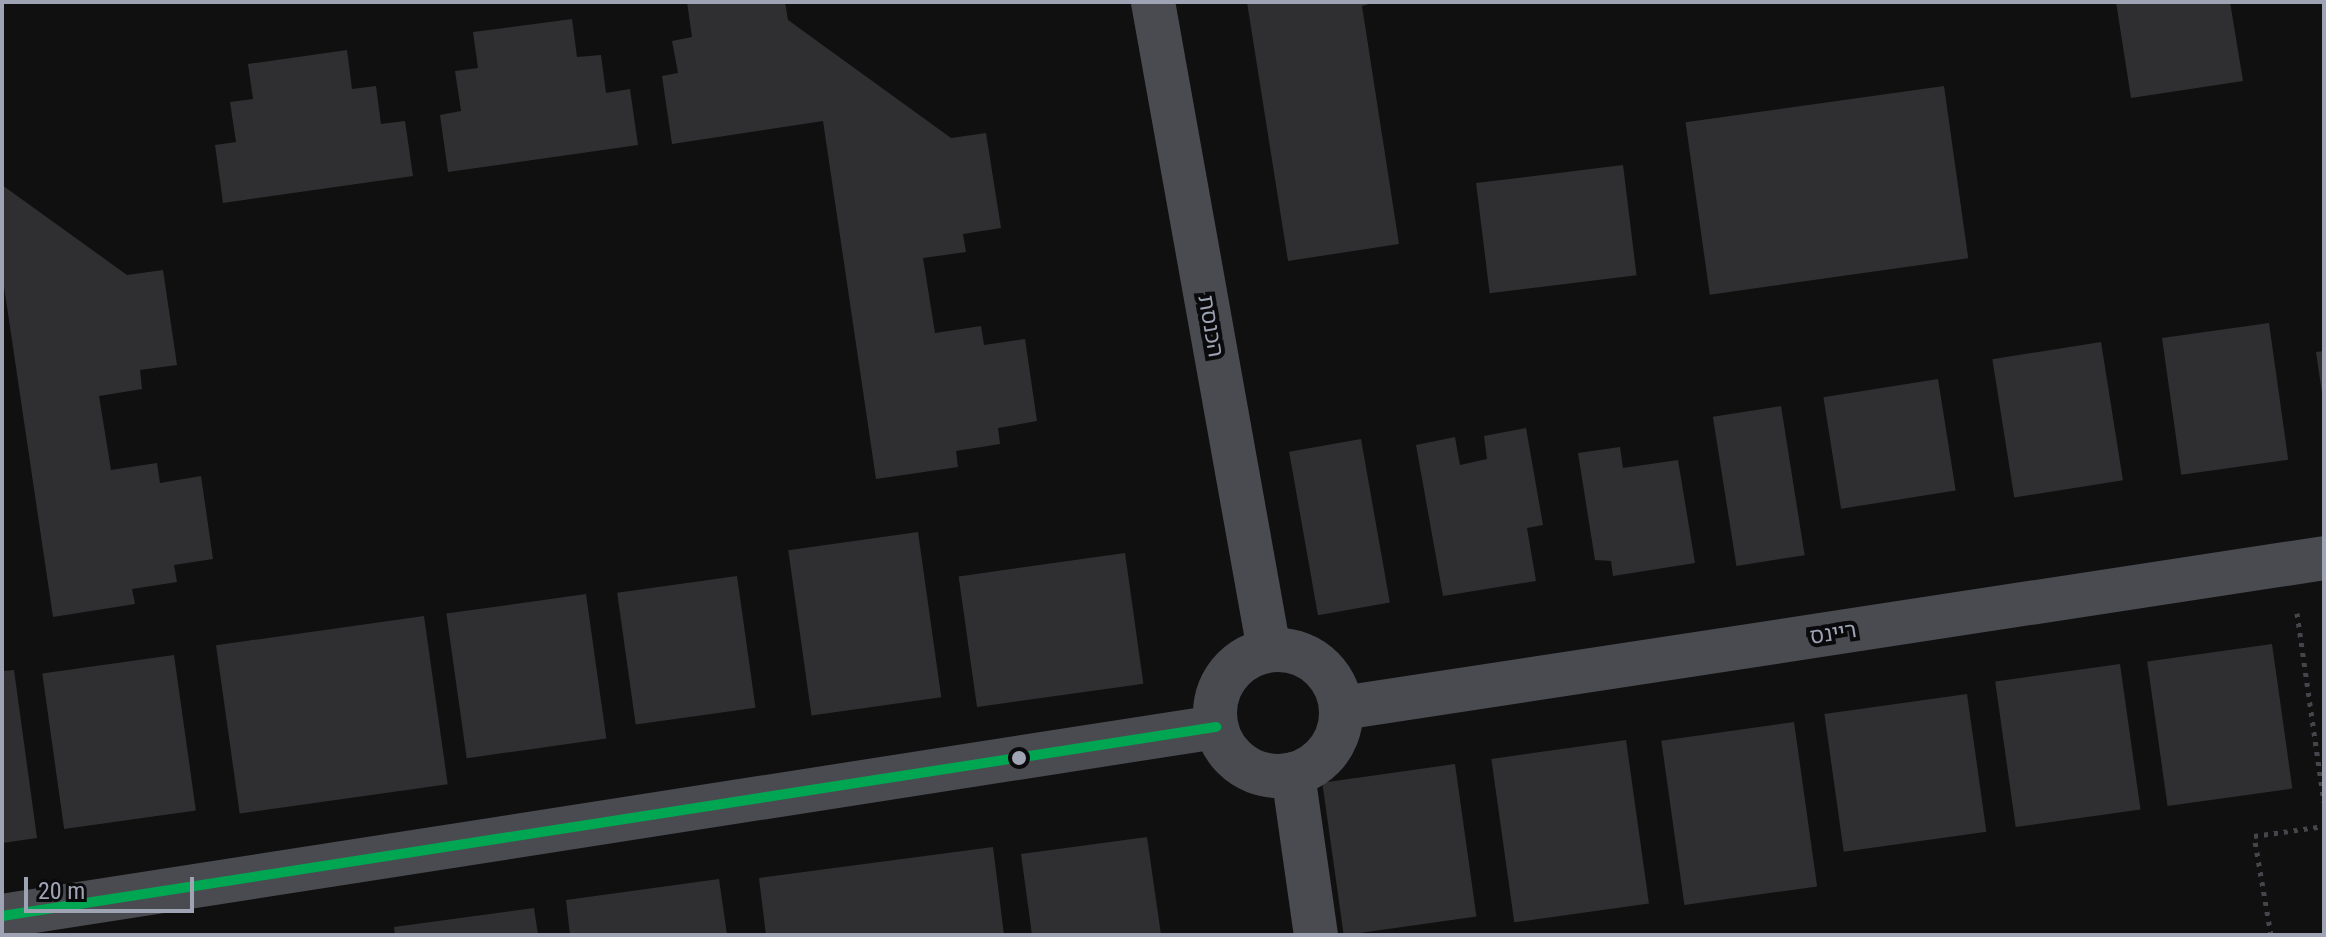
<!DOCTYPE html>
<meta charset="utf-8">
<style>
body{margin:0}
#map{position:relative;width:2326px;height:937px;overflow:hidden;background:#101010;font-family:"Roboto Condensed","Noto Sans Hebrew",sans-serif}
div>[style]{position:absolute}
.building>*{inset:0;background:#2f2f31;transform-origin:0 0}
.path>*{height:5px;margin-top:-2.5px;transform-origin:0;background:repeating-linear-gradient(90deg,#45464b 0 4px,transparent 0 10px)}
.street>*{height:44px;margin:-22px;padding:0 22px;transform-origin:22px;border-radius:22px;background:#4a4b50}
.street>.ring{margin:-22px;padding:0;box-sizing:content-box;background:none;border:44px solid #4a4b50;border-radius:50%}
.bus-1>*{height:10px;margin:-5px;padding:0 5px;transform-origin:5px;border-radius:5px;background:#00a651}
.dots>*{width:22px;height:22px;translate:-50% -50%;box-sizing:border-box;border:4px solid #0a0a0c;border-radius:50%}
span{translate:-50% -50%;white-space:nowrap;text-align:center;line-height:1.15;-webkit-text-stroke:8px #0a0a0c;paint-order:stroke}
.street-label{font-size:22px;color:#9fa4b4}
.frame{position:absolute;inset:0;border:4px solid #9fa4b4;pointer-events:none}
.scale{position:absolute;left:24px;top:877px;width:170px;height:36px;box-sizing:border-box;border:4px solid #9fa4b4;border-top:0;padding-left:10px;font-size:24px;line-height:28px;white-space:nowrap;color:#9fa4b4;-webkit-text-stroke:6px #0a0a0c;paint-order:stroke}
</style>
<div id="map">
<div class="building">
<i style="clip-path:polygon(687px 2px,785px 2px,788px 20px,951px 138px,986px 133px,1001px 228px,963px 234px,966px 252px,923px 258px,935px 333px,981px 326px,984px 345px,1025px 339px,1037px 421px,998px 428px,1000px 444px,956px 451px,958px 467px,876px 479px,823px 121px,672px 144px,662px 76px,678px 73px,672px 41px,692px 37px)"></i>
<i style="clip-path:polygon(1247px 2px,1376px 2px,1362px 6px,1399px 244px,1288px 261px)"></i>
<i style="clip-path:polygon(2116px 2px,2230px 2px,2243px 81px,2131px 98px)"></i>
<i style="clip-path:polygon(572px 19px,577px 57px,601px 55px,606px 93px,630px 89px,638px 145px,448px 172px,440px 115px,461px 111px,455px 71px,478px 68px,473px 32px)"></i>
<i style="clip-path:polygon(347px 50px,352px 89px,376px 86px,381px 124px,405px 121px,413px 176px,223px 203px,215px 145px,236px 142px,230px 102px,253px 99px,248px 64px)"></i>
<i style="left:1944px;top:86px;width:174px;height:261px;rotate:82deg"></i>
<i style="left:1623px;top:165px;width:111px;height:148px;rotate:83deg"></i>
<i style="clip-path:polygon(2px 185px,127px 275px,163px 270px,177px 365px,140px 370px,142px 389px,99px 396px,111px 470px,157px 463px,160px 483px,201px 476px,213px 559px,174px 565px,177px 582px,132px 589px,135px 604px,53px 617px,2px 273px)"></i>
<i style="left:2269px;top:323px;width:138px;height:108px;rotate:82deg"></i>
<i style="left:2101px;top:342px;width:140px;height:110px;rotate:81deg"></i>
<i style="clip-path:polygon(2324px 351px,2324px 393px,2322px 393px,2316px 352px)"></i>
<i style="left:1938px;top:379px;width:113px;height:116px;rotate:81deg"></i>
<i style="left:1781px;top:406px;width:151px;height:69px;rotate:81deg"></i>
<i style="clip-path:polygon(1526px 428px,1543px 525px,1527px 528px,1536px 581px,1443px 596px,1416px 445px,1455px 437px,1460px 465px,1487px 459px,1484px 436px)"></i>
<i style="left:1361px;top:439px;width:166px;height:73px;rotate:80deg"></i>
<i style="clip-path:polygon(1620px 447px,1623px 468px,1678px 460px,1695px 563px,1613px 576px,1611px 561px,1595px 560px,1578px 453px)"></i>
<i style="left:918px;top:532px;width:167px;height:131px;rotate:82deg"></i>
<i style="left:1125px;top:553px;width:132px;height:168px;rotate:82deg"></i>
<i style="left:737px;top:576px;width:133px;height:121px;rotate:82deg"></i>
<i style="left:586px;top:594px;width:146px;height:141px;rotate:82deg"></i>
<i style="left:424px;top:616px;width:170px;height:210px;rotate:82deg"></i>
<i style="left:2272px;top:644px;width:146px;height:126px;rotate:82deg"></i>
<i style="left:174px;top:655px;width:157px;height:133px;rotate:82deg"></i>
<i style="left:2120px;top:664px;width:147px;height:126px;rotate:82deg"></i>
<i style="clip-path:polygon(14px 670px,37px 838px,2px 843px,2px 671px)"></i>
<i style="left:1967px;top:694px;width:139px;height:144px;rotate:82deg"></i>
<i style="left:1794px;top:722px;width:166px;height:134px;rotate:82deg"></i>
<i style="left:1626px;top:740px;width:165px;height:136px;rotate:82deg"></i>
<i style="left:1455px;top:764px;width:154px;height:134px;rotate:82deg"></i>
<i style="clip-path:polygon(1147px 837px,1161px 935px,1032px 935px,1021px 854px)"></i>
<i style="clip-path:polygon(993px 847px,1004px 935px,766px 935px,759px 878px)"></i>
<i style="clip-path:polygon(719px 879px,727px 935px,570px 935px,566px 900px)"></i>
<i style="clip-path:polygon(534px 908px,538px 935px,395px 935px,394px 927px)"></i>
</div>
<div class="path">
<i style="left:2297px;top:613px;width:191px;rotate:81.9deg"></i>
<i style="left:2271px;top:935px;width:100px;rotate:-99.7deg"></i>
<i style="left:2254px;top:836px;width:71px;rotate:-8.1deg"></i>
</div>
<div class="street">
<i style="left:1153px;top:2px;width:658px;rotate:79.85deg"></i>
<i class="ring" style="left:1215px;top:650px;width:82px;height:82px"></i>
<i style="left:1342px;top:708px;width:993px;rotate:-8.68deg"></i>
<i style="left:1293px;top:774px;width:163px;rotate:81.9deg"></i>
<i style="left:2px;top:916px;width:1229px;rotate:-8.85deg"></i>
</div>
<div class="bus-1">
<i style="left:2px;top:916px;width:1229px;rotate:-8.85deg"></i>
</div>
<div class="dots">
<i style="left:1019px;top:758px;background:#9fa4b4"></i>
</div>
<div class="street-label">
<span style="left:1211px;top:326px;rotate:80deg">הכנסת</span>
<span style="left:1833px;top:633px;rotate:-9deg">ריינס</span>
</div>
<div class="frame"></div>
<div class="scale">20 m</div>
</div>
